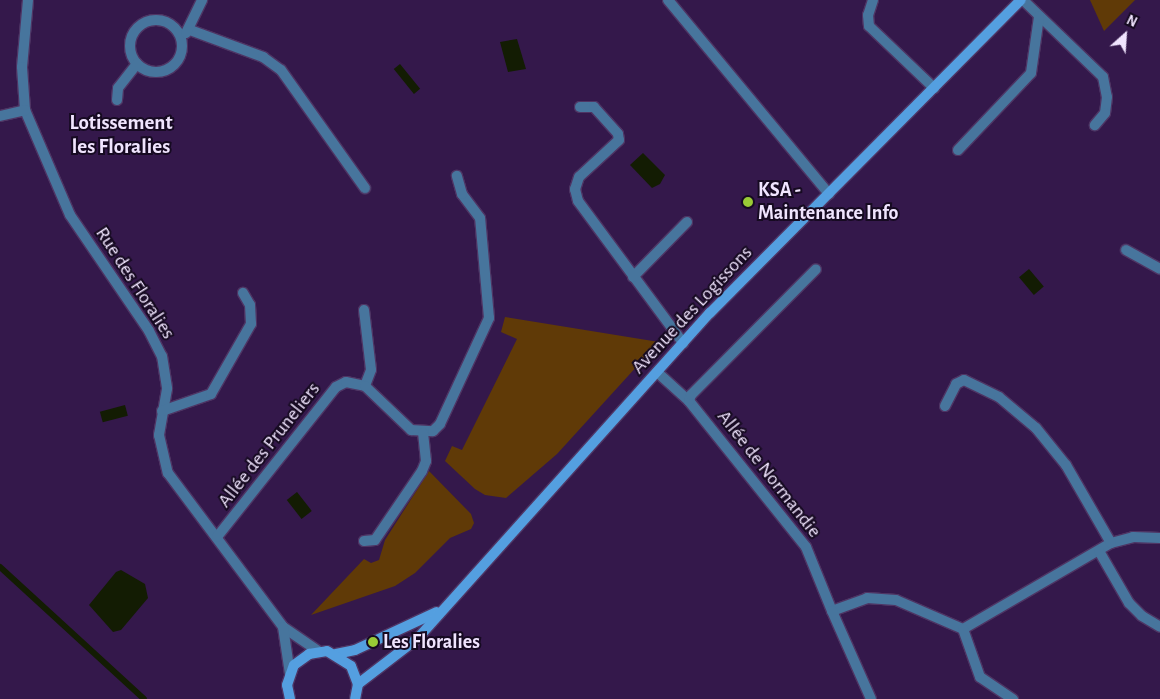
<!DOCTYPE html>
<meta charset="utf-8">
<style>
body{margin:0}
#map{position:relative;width:1160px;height:699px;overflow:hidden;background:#34184b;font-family:"Alegreya Sans",sans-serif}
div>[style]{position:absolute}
.green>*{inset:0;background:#603a07}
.water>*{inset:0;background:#131c03;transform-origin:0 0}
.stream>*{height:6px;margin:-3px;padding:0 3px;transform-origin:3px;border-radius:3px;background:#131c03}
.roads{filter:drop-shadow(1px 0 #4e3564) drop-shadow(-1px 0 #4e3564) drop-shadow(0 1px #4e3564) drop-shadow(0 -1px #4e3564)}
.street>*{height:10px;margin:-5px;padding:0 5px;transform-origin:5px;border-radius:5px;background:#47759d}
.street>.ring{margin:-5px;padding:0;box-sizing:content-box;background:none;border:10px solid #47759d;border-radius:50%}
.secondary>*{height:10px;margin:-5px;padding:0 5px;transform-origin:5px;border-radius:5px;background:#549fe0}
.dots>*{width:14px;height:14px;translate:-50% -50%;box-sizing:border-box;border:2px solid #160a21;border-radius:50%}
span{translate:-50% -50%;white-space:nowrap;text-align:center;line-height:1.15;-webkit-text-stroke:4px #160a21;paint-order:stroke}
.poi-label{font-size:20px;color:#f0e4fe;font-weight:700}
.left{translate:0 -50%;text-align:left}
.street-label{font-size:20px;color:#f0e4fe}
.neighbourhood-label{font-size:21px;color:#f0e4fe;font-weight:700}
.north{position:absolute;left:1100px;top:10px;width:50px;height:50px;-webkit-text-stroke:4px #160a21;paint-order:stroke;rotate:26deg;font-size:14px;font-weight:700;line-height:20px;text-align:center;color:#f0e4fe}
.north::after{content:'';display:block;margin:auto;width:18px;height:22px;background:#f0e4fe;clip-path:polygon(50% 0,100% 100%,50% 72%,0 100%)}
</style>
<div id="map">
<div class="green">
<i style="clip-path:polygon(1090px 0,1135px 0,1104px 31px)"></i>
<i style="clip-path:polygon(505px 317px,659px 342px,557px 454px,506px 498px,485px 495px,475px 489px,445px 461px,452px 446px,462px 450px,517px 339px,501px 332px)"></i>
<i style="clip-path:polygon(429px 471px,471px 514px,474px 523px,471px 529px,450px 538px,415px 573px,395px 586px,311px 615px,364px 559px,371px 563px,379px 560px,385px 540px)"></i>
</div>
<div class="water">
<i style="clip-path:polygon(517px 39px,526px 69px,508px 72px,500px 42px)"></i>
<i style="left:400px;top:64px;width:32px;height:8px;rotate:51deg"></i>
<i style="clip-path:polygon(643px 153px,665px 175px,660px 184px,652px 188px,630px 165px)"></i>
<i style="left:1029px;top:269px;width:23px;height:13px;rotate:50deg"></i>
<i style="left:125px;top:405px;width:11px;height:26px;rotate:75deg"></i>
<i style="left:297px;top:492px;width:24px;height:13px;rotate:52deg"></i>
<i style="clip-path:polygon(121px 570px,145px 584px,148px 598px,121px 630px,113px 632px,89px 605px,116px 572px)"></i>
</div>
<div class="stream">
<i style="left:0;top:567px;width:195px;rotate:42.5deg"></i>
</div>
<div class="roads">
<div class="street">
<i style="left:28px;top:0;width:67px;rotate:95.1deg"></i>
<i style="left:22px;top:67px;width:43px;rotate:86deg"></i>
<i style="left:25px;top:110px;width:114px;rotate:66.8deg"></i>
<i style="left:70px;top:215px;width:140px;rotate:55.7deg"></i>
<i style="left:149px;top:331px;width:28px;rotate:63deg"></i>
<i style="left:162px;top:356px;width:33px;rotate:81deg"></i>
<i style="left:167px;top:389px;width:47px;rotate:99.9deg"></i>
<i style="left:159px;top:435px;width:39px;rotate:77deg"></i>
<i style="left:168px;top:473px;width:192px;rotate:53.2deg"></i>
<i style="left:283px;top:627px;width:42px;rotate:34.4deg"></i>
<i style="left:668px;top:0;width:252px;rotate:50.3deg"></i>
<i style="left:873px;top:0;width:16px;rotate:108deg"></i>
<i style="left:868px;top:15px;width:11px;rotate:85deg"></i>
<i style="left:869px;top:26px;width:90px;rotate:43.6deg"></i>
<i style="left:1023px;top:0;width:111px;rotate:43.9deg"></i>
<i style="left:1103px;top:77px;width:20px;rotate:79deg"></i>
<i style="left:1107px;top:97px;width:16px;rotate:97deg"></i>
<i style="left:1105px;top:113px;width:16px;rotate:130deg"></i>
<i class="ring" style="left:130px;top:20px;width:42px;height:42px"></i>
<i style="left:190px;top:30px;width:78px;rotate:20.3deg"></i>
<i style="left:263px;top:57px;width:22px;rotate:36deg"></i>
<i style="left:281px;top:70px;width:145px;rotate:54.6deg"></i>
<i style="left:186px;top:33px;width:37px;rotate:-64deg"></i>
<i style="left:117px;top:100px;width:12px;rotate:-85deg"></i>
<i style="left:118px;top:88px;width:31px;rotate:-52deg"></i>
<i style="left:580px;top:107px;width:14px"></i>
<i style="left:594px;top:107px;width:36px;rotate:48deg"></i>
<i style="left:618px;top:134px;width:6px;rotate:81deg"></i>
<i style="left:619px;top:140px;width:54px;rotate:137.2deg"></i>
<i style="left:579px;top:177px;width:13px;rotate:108deg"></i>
<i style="left:575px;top:189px;width:12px;rotate:76deg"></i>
<i style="left:578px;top:201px;width:177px;rotate:53.5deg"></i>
<i style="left:0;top:116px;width:26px;rotate:-13deg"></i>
<i style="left:958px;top:150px;width:106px;rotate:-46.5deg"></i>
<i style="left:1031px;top:73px;width:57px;rotate:-81.9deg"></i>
<i style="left:1126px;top:250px;width:39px;rotate:29deg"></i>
<i style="left:633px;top:277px;width:77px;rotate:-45.5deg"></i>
<i style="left:364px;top:310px;width:60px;rotate:83.3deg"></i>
<i style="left:371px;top:370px;width:17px;rotate:111deg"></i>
<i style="left:657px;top:372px;width:43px;rotate:42.2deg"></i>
<i style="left:689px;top:401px;width:187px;rotate:51.3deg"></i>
<i style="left:806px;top:547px;width:69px;rotate:67.9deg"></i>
<i style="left:832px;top:611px;width:37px;rotate:-20deg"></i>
<i style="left:867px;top:598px;width:29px;rotate:4deg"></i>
<i style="left:896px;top:600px;width:73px;rotate:23.4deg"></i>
<i style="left:963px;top:629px;width:171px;rotate:-30.2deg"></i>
<i style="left:1111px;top:543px;width:23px;rotate:-15deg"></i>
<i style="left:1133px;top:537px;width:27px;rotate:2deg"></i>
<i style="left:689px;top:401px;width:6px;rotate:-72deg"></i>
<i style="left:691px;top:395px;width:177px;rotate:-45.2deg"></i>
<i style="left:945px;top:406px;width:25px;rotate:-63deg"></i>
<i style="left:956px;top:384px;width:9px;rotate:-27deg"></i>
<i style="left:964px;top:380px;width:39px;rotate:26deg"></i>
<i style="left:999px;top:397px;width:48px;rotate:40deg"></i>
<i style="left:1036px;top:428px;width:48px;rotate:51deg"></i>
<i style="left:1066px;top:465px;width:90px;rotate:60deg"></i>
<i style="left:162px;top:411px;width:52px;rotate:-19.1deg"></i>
<i style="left:211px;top:394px;width:81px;rotate:-60.3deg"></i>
<i style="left:251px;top:324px;width:19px;rotate:-93deg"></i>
<i style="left:250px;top:305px;width:14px;rotate:-120deg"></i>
<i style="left:217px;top:537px;width:191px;rotate:-51.6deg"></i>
<i style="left:336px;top:387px;width:11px;rotate:-27deg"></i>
<i style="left:346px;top:382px;width:19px;rotate:12deg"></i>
<i style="left:365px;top:386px;width:64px;rotate:43.7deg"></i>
<i style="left:411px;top:430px;width:22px;rotate:3deg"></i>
<i style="left:433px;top:431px;width:10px;rotate:-45deg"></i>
<i style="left:440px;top:424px;width:117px;rotate:-65.2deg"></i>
<i style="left:489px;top:318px;width:100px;rotate:-95.1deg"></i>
<i style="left:480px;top:218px;width:30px;rotate:-127deg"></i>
<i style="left:462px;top:194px;width:19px;rotate:-106deg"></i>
<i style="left:364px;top:541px;width:11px;rotate:-5deg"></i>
<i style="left:375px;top:540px;width:83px;rotate:-55.7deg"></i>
<i style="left:422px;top:471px;width:11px;rotate:-68deg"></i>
<i style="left:426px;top:461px;width:28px;rotate:-96deg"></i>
<i style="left:1099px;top:551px;width:60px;rotate:60deg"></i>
<i style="left:1129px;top:603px;width:18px;rotate:45deg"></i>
<i style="left:1142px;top:616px;width:21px;rotate:31deg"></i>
<i style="left:832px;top:611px;width:96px;rotate:66.1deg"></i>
<i style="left:283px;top:627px;width:48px;rotate:81.5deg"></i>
<i style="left:963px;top:629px;width:51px;rotate:70.5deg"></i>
<i style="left:980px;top:677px;width:40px;rotate:34deg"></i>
</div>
<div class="secondary">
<i style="left:336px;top:654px;width:19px;rotate:-12deg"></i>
<i style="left:355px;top:650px;width:90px;rotate:-24.9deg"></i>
<i style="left:358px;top:684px;width:76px;rotate:-37.5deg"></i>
<i style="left:418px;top:638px;width:437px;rotate:-48.1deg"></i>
<i style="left:710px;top:313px;width:441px;rotate:-45.2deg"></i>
<i style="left:290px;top:699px;width:14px;rotate:-102deg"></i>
<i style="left:287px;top:685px;width:21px;rotate:-71deg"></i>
<i style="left:294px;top:665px;width:19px;rotate:-36deg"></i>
<i style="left:309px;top:654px;width:18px;rotate:-9deg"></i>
<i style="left:327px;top:651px;width:28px;rotate:32deg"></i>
<i style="left:351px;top:666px;width:19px;rotate:69deg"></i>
<i style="left:358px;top:684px;width:15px;rotate:101deg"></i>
</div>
</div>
<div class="dots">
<i style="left:748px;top:202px;background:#99cb36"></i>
<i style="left:373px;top:642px;background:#99cb36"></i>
</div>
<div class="poi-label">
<span class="left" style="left:758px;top:202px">KSA -<br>Maintenance Info</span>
<span class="left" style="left:383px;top:642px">Les Floralies</span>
</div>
<div class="street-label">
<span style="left:135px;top:283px;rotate:57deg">Rue des Floralies</span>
<span style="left:692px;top:310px;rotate:-47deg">Avenue des Logissons</span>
<span style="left:269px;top:445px;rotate:-52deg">Allée des Pruneliers</span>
<span style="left:769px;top:474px;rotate:52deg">Allée de Normandie</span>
</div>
<div class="neighbourhood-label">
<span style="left:121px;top:135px">Lotissement<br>les Floralies</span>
</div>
<div class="north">N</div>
</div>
